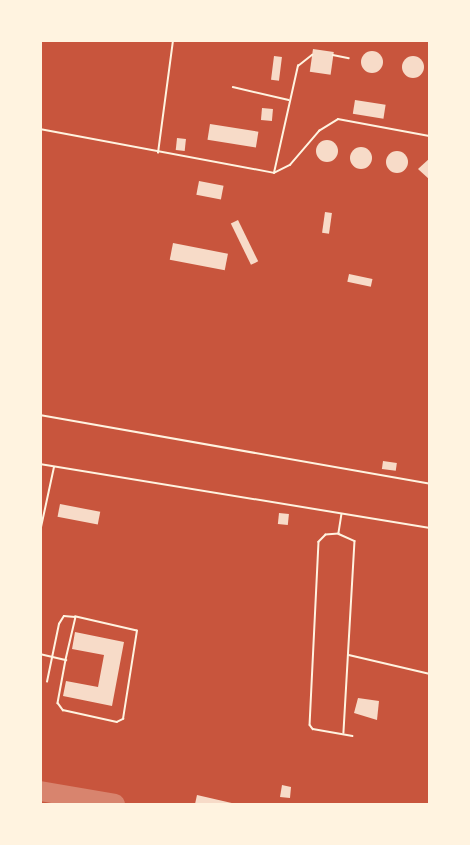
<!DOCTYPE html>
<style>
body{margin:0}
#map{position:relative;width:470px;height:845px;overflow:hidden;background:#c8553d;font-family:Barlow,sans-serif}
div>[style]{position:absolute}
.taxiway>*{height:20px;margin:-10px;padding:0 10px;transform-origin:10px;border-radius:10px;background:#d8846e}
.building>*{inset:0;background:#f7dbc8;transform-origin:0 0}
.round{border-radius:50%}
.service>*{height:1.5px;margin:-0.75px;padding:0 0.75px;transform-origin:0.75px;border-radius:0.75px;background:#fff3e0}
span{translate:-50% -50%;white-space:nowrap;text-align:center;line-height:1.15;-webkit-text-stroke:5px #fff3e0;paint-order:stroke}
.frame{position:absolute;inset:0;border:42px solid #fff3e0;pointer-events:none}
</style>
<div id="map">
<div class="taxiway">
<i style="left:40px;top:791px;width:76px;rotate:9.8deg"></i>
</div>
<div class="building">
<i style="left:313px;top:49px;width:21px;height:23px;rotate:8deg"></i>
<i class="round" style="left:361px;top:51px;width:22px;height:22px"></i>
<i style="left:274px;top:56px;width:8px;height:24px;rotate:7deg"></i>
<i class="round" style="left:402px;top:56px;width:22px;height:22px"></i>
<i style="left:355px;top:100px;width:31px;height:14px;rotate:9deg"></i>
<i style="left:262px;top:108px;width:11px;height:12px;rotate:5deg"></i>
<i style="left:210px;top:124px;width:49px;height:16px;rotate:9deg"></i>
<i style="left:177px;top:138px;width:9px;height:12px;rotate:6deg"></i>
<i class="round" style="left:316px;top:140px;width:22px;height:22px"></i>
<i class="round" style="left:350px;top:147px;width:22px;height:22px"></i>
<i class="round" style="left:386px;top:151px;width:22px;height:22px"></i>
<i style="clip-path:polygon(430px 158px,430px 180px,418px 169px)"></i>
<i style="left:199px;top:181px;width:25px;height:14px;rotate:11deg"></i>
<i style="left:325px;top:212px;width:7px;height:21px;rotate:8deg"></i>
<i style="left:238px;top:220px;width:46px;height:8px;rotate:64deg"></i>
<i style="left:173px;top:243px;width:56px;height:17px;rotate:11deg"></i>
<i style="left:349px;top:274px;width:24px;height:8px;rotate:12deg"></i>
<i style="left:383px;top:461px;width:14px;height:8px;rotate:8deg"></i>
<i style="left:60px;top:504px;width:41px;height:13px;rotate:11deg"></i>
<i style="left:279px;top:513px;width:10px;height:11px;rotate:6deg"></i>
<i style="clip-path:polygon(75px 632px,124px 642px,112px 706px,63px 696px,66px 681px,98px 687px,104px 655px,72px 649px)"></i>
<i style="clip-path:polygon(358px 698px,379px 701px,377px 720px,354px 713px)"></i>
<i style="clip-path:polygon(282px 785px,291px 787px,290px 798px,280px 797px)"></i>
<i style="clip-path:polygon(197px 795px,236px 804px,195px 804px)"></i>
</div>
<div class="service">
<i style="left:333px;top:55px;width:16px;rotate:11deg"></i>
<i style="left:233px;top:87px;width:57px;rotate:13.1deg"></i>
<i style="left:40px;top:129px;width:238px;rotate:10.6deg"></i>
<i style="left:274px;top:173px;width:18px;rotate:-27deg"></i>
<i style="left:290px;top:165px;width:45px;rotate:-49.5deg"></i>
<i style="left:319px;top:131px;width:22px;rotate:-32deg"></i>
<i style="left:338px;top:119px;width:94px;rotate:10.5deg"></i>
<i style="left:158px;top:153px;width:114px;rotate:-82.4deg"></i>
<i style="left:274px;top:173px;width:110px;rotate:-77.4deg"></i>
<i style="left:298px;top:66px;width:18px;rotate:-38deg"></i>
<i style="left:40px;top:415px;width:396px;rotate:10deg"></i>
<i style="left:40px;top:464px;width:395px;rotate:9.3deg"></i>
<i style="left:342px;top:514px;width:20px;rotate:99deg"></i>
<i style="left:339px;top:534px;width:17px;rotate:24deg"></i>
<i style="left:355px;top:541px;width:192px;rotate:93.3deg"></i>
<i style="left:40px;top:532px;width:66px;rotate:-77.8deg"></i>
<i style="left:339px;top:534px;width:13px;rotate:176deg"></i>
<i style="left:326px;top:535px;width:10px;rotate:135deg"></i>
<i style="left:319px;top:542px;width:183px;rotate:92.8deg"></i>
<i style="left:310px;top:725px;width:5px;rotate:53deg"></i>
<i style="left:313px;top:729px;width:40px;rotate:10deg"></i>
<i style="left:40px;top:654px;width:27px;rotate:13deg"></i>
<i style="left:66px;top:660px;width:44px;rotate:100.5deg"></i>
<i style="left:58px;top:703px;width:9px;rotate:54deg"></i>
<i style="left:63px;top:710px;width:55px;rotate:12.5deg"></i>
<i style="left:117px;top:722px;width:7px;rotate:-27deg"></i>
<i style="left:123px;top:719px;width:89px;rotate:-81deg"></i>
<i style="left:137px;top:631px;width:63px;rotate:-167.1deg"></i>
<i style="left:76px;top:617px;width:44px;rotate:103.1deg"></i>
<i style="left:349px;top:655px;width:83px;rotate:13.2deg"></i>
<i style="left:47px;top:682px;width:59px;rotate:-78.3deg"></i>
<i style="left:59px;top:624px;width:9px;rotate:-58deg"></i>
<i style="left:64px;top:616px;width:11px;rotate:5deg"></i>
</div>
<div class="frame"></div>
</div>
